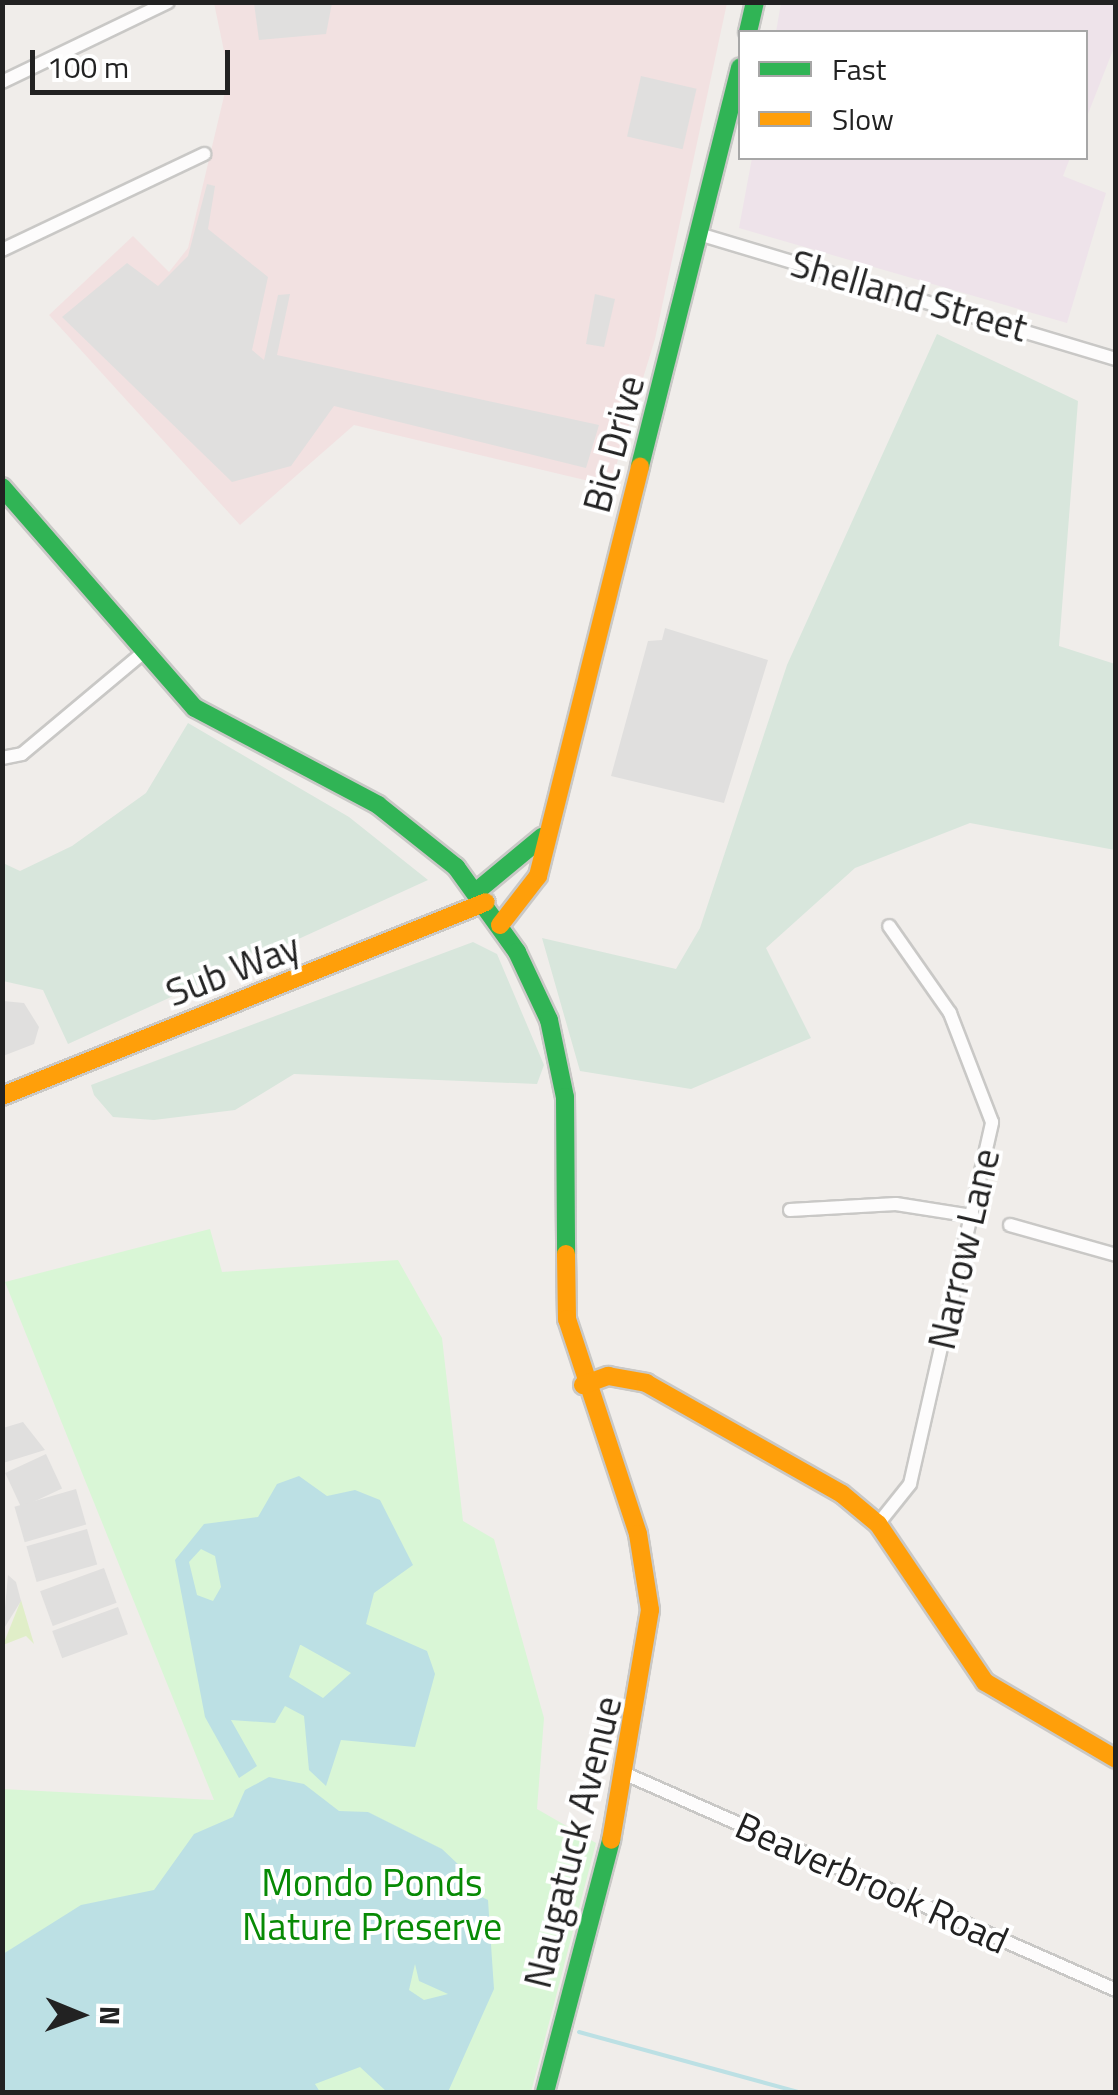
<!DOCTYPE html>
<style>
body{margin:0}
#map{position:relative;width:1118px;height:2095px;overflow:hidden;background:#f0edea;font-family:"Titillium Web",sans-serif}
div>[style]{position:absolute}
.commercial>*{inset:0;background:#f2e1e1}
.industrial>*{inset:0;background:#eee3ea}
.grass>*{inset:0;background:#e0eec8}
.wetland>*{inset:0;background:#d8e6dc}
.park>*{inset:0;background:#d9f6d6}
.parking>*{inset:0;background:#e0dfde;transform-origin:0 0}
.water>*{inset:0;background:#bce0e4}
.stream>*{height:4px;margin:-2px;padding:0 2px;transform-origin:2px;border-radius:2px;background:#bce0e4}
.roads{filter:drop-shadow(2px 0 #c9c8c6) drop-shadow(-2px 0 #c9c8c6) drop-shadow(0 2px #c9c8c6) drop-shadow(0 -2px #c9c8c6)}
.street>*{height:12px;margin:-6px;padding:0 6px;transform-origin:6px;border-radius:6px;background:#fdfcfc}
.fast>*{height:18px;margin:-9px;padding:0 9px;transform-origin:9px;border-radius:9px;background:#30b455}
.slow>*{height:18px;margin:-9px;padding:0 9px;transform-origin:9px;border-radius:9px;background:#ff9f0a}
span{translate:-50% -50%;white-space:nowrap;text-align:center;line-height:1.15;-webkit-text-stroke:8px #fff;paint-order:stroke}
.street-label{font-size:38px;color:#222}
.park-label{font-size:38px;color:#088a05}
.frame{position:absolute;inset:0;border:5px solid #222;pointer-events:none}
.legend{position:absolute;left:738px;top:30px;width:350px;height:130px;box-sizing:border-box;background:#fff;border:2px solid #a7a7a7;margin:0;padding:12px 18px;list-style:none;font-size:30px;color:#222}
.legend li{display:flex;align-items:center;gap:20px;height:50px}
.legend b{width:50px;border:2px solid #a7a7a7}
.north{position:absolute;left:30px;top:1965px;width:100px;height:100px;-webkit-text-stroke:8px #fff;paint-order:stroke;rotate:91deg;font-size:28px;font-weight:700;line-height:40px;text-align:center;color:#222}
.north::after{content:'';display:block;margin:auto;width:35px;height:45px;background:#222;clip-path:polygon(50% 0,100% 100%,50% 72%,0 100%)}
.scale{position:absolute;left:30px;top:50px;width:200px;height:45px;box-sizing:border-box;border:5px solid #222;border-top:0;padding-left:12px;font-size:30px;line-height:35px;white-space:nowrap;color:#222;-webkit-text-stroke:8px #fff;paint-order:stroke}
</style>
<div id="map">
<div class="commercial">
<i style="clip-path:polygon(214px 3px,727px 3px,655px 339px,610px 486px,354px 425px,240px 525px,49px 315px,133px 236px,169px 272px,188px 248px,229px 75px)"></i>
</div>
<div class="industrial">
<i style="clip-path:polygon(781px 3px,1115px 3px,1115px 45px,1086px 119px,1086px 32px,776px 32px)"></i>
<i style="clip-path:polygon(752px 158px,1070px 158px,1063px 176px,1106px 193px,1067px 323px,739px 228px)"></i>
</div>
<div class="grass">
<i style="clip-path:polygon(21px 1600px,34px 1644px,26px 1636px,3px 1645px)"></i>
</div>
<div class="wetland">
<i style="clip-path:polygon(937px 334px,1078px 401px,1059px 646px,1115px 664px,1115px 850px,970px 823px,855px 868px,766px 948px,811px 1038px,691px 1089px,580px 1071px,542px 938px,676px 969px,700px 928px,787px 665px)"></i>
<i style="clip-path:polygon(188px 723px,349px 817px,428px 880px,68px 1044px,43px 990px,3px 981px,3px 863px,20px 871px,72px 846px,146px 793px)"></i>
<i style="clip-path:polygon(473px 942px,497px 954px,544px 1065px,537px 1084px,294px 1074px,235px 1110px,154px 1120px,113px 1117px,94px 1095px,91px 1085px)"></i>
</div>
<div class="park">
<i style="clip-path:polygon(210px 1229px,222px 1272px,398px 1260px,442px 1338px,463px 1521px,494px 1539px,544px 1718px,537px 1809px,596px 1843px,531px 2092px,3px 2092px,2px 1789px,214px 1800px,5px 1282px)"></i>
</div>
<div class="parking">
<i style="clip-path:polygon(254px 3px,254px 2px,332px 3px,326px 34px,259px 40px)"></i>
<i style="left:641px;top:76px;width:57px;height:62px;rotate:13deg"></i>
<i style="clip-path:polygon(207px 184px,215px 186px,208px 229px,268px 277px,252px 350px,264px 360px,278px 295px,290px 294px,277px 355px,599px 425px,586px 468px,334px 406px,291px 466px,232px 482px,62px 317px,127px 263px,158px 286px,188px 256px)"></i>
<i style="clip-path:polygon(595px 294px,615px 299px,604px 347px,586px 344px)"></i>
<i style="clip-path:polygon(665px 628px,768px 660px,724px 803px,611px 776px,648px 641px,662px 640px)"></i>
<i style="clip-path:polygon(3px 1001px,24px 1003px,39px 1027px,34px 1044px,3px 1056px)"></i>
<i style="clip-path:polygon(23px 1422px,45px 1450px,3px 1463px,3px 1428px)"></i>
<i style="left:46px;top:1454px;width:38px;height:45px;rotate:65deg"></i>
<i style="left:76px;top:1489px;width:37px;height:64px;rotate:74deg"></i>
<i style="left:87px;top:1529px;width:37px;height:63px;rotate:74deg"></i>
<i style="left:104px;top:1568px;width:37px;height:68px;rotate:70deg"></i>
<i style="clip-path:polygon(8px 1575px,16px 1582px,21px 1601px,3px 1630px)"></i>
<i style="left:118px;top:1607px;width:29px;height:70px;rotate:70deg"></i>
</div>
<div class="water">
<i style="clip-path:polygon(evenodd,299px 1476px,327px 1496px,355px 1490px,380px 1500px,413px 1565px,374px 1593px,366px 1624px,427px 1651px,435px 1674px,415px 1747px,341px 1740px,326px 1786px,309px 1770px,304px 1716px,285px 1706px,275px 1723px,231px 1720px,257px 1766px,239px 1778px,205px 1717px,175px 1560px,204px 1524px,258px 1517px,277px 1484px,299px 1476px,201px 1549px,215px 1556px,221px 1587px,213px 1601px,197px 1595px,189px 1562px,201px 1549px,299px 1476px,300px 1645px,301px 1645px,351px 1673px,323px 1698px,289px 1677px,300px 1645px)"></i>
<i style="clip-path:polygon(evenodd,269px 1777px,304px 1784px,339px 1811px,368px 1812px,442px 1849px,460px 1866px,464px 1888px,488px 1900px,494px 1989px,448px 2092px,387px 2092px,360px 2067px,315px 2084px,320px 2092px,3px 2092px,3px 1954px,81px 1905px,154px 1890px,194px 1834px,233px 1817px,245px 1790px,269px 1777px,415px 1964px,419px 1981px,448px 1994px,424px 2000px,409px 1990px,415px 1964px)"></i>
</div>
<div class="stream">
<i style="left:579px;top:2032px;width:227px;rotate:15.3deg"></i>
</div>
<div class="roads">
<div class="street">
<i style="left:2px;top:82px;width:184px;rotate:-25.7deg"></i>
<i style="left:702px;top:235px;width:432px;rotate:16.7deg"></i>
<i style="left:2px;top:250px;width:224px;rotate:-25.4deg"></i>
<i style="left:2px;top:758px;width:20px;rotate:-11deg"></i>
<i style="left:22px;top:754px;width:158px;rotate:-39.9deg"></i>
<i style="left:790px;top:1210px;width:106px;rotate:-3.2deg"></i>
<i style="left:896px;top:1204px;width:78px;rotate:8.9deg"></i>
<i style="left:1010px;top:1225px;width:110px;rotate:15.8deg"></i>
<i style="left:878px;top:1524px;width:51px;rotate:-51.3deg"></i>
<i style="left:910px;top:1484px;width:371px;rotate:-77.2deg"></i>
<i style="left:992px;top:1122px;width:117px;rotate:-111.1deg"></i>
<i style="left:950px;top:1013px;width:106px;rotate:-125deg"></i>
<i style="left:628px;top:1775px;width:533px;rotate:23.78deg"></i>
</div>
<div class="fast">
<i style="left:748px;top:32px;width:31px;rotate:-77deg"></i>
<i style="left:640px;top:466px;width:411px;rotate:-75.9deg"></i>
<i style="left:2px;top:487px;width:293px;rotate:48.9deg"></i>
<i style="left:195px;top:708px;width:207px;rotate:27.9deg"></i>
<i style="left:378px;top:805px;width:100px;rotate:38.5deg"></i>
<i style="left:456px;top:867px;width:105px;rotate:54.3deg"></i>
<i style="left:517px;top:952px;width:75px;rotate:64.8deg"></i>
<i style="left:549px;top:1020px;width:79px;rotate:78.3deg"></i>
<i style="left:565px;top:1097px;width:157px;rotate:89.6deg"></i>
<i style="left:477px;top:891px;width:85px;rotate:-39.7deg"></i>
<i style="left:545px;top:2092px;width:260px;rotate:-75.3deg"></i>
</div>
<div class="slow">
<i style="left:500px;top:925px;width:62px;rotate:-52.2deg"></i>
<i style="left:538px;top:876px;width:422px;rotate:-76deg"></i>
<i style="left:2px;top:1096px;width:521px;rotate:-21.84deg"></i>
<i style="left:566px;top:1254px;width:65px;rotate:89.1deg"></i>
<i style="left:567px;top:1319px;width:226px;rotate:71.7deg"></i>
<i style="left:638px;top:1534px;width:77px;rotate:81deg"></i>
<i style="left:650px;top:1610px;width:233px;rotate:99.6deg"></i>
<i style="left:583px;top:1385px;width:27px;rotate:-20deg"></i>
<i style="left:608px;top:1376px;width:39px;rotate:10deg"></i>
<i style="left:646px;top:1383px;width:225px;rotate:29.5deg"></i>
<i style="left:842px;top:1494px;width:47px;rotate:39.8deg"></i>
<i style="left:878px;top:1524px;width:191px;rotate:55.9deg"></i>
<i style="left:985px;top:1682px;width:152px;rotate:30.4deg"></i>
</div>
</div>
<div class="street-label">
<span style="left:909px;top:296px;rotate:16deg">Shelland Street</span>
<span style="left:614px;top:444px;rotate:-75deg">Bic Drive</span>
<span style="left:233px;top:970px;rotate:-21deg">Sub Way</span>
<span style="left:964px;top:1249px;rotate:-77deg">Narrow Lane</span>
<span style="left:573px;top:1842px;rotate:-76deg">Naugatuck Avenue</span>
<span style="left:872px;top:1883px;rotate:24deg">Beaverbrook Road</span>
</div>
<div class="park-label">
<span style="left:372px;top:1905px">Mondo Ponds<br>Nature Preserve</span>
</div>
<div class="frame"></div>
<ul class="legend">
<li><b style="height:12px;background:#30b455"></b>Fast</li>
<li><b style="height:12px;background:#ff9f0a"></b>Slow</li>
</ul>
<div class="north">N</div>
<div class="scale">100 m</div>
</div>
